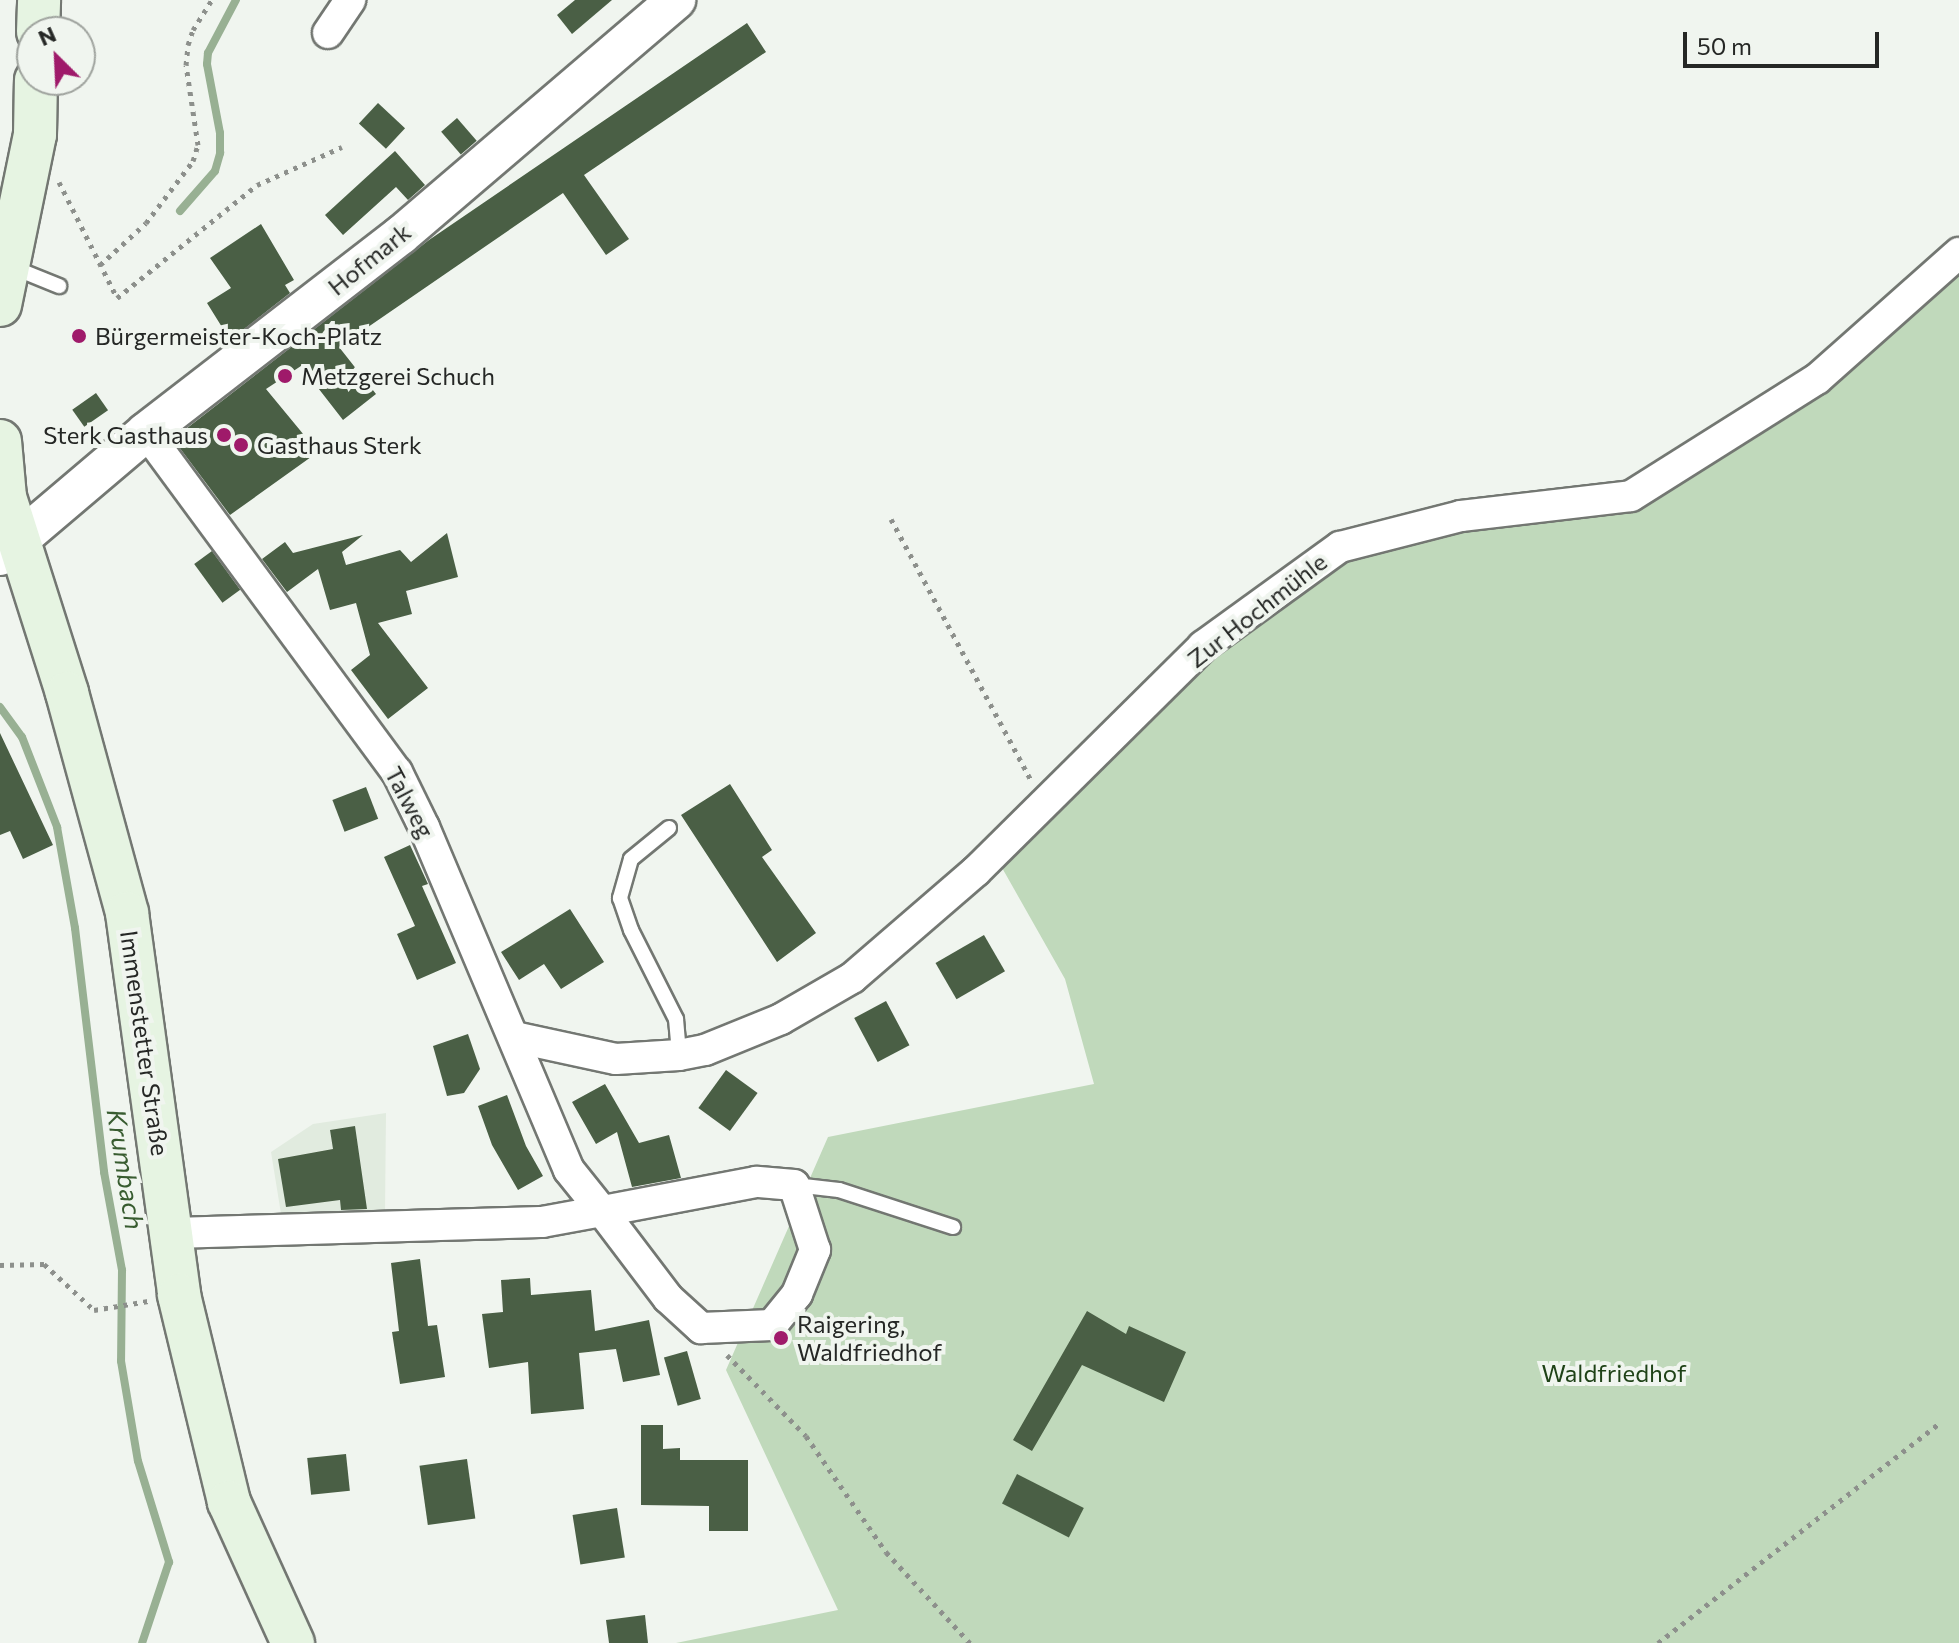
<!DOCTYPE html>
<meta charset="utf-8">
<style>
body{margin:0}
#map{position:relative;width:1959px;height:1643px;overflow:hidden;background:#f0f5ef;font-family:Commissioner,sans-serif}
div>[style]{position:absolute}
.built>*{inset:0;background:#e1ebdf}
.green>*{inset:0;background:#c0d9bb}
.stream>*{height:8px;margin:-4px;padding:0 4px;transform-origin:4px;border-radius:4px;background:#98b093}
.building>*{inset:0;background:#4a5f45;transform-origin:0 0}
.path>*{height:5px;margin-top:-2.5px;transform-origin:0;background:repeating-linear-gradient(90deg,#8d908c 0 4px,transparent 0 10px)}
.roads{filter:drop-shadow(2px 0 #737772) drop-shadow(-2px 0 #737772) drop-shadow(0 2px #737772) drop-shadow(0 -2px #737772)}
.service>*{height:14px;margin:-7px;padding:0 7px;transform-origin:7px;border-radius:7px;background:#fff}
.minor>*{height:30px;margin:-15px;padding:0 15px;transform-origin:15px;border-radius:15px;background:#fff}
.tertiary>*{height:38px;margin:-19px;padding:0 19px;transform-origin:19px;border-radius:19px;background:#fff}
.secondary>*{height:42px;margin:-21px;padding:0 21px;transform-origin:21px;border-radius:21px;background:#e6f4e2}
.dots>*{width:22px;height:22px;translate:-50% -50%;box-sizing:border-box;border:4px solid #f0f5ef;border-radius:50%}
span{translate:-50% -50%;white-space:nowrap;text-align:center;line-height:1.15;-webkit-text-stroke:8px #f0f5ef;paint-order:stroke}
.street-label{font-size:24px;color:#252725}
.poi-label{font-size:24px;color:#252725}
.left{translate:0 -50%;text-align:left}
.right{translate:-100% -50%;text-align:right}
.park-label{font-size:24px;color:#1f4217}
.water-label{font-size:26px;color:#385c30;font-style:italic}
.north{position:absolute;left:16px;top:16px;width:80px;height:80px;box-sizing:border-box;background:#f0f5ef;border:2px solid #9fa39e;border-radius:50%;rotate:336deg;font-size:22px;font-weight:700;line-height:32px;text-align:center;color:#252725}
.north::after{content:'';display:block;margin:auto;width:28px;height:36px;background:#9f1a6a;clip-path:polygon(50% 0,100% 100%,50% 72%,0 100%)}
.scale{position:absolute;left:1683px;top:32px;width:196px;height:36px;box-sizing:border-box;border:4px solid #252725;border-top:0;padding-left:10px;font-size:24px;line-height:28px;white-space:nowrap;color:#252725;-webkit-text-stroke:6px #f0f5ef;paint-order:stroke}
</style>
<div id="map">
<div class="built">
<i style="clip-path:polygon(386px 1113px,385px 1215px,282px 1220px,271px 1152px,313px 1124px)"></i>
</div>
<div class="green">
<i style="clip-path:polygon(1959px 255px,1959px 1643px,676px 1643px,838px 1610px,726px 1370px,828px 1137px,1094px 1084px,1065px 979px,1001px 866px,1203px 646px,1340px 547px,1631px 496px,1817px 379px)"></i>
</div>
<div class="stream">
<i style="left:180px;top:211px;width:53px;rotate:-48.8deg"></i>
<i style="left:215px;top:171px;width:19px;rotate:-74deg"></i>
<i style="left:220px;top:153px;width:20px;rotate:-90deg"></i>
<i style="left:220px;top:133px;width:70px;rotate:-100.7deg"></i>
<i style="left:207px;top:64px;width:11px;rotate:-85deg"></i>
<i style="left:208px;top:53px;width:60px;rotate:-62.2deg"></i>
<i style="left:0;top:707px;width:37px;rotate:54deg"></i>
<i style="left:22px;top:737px;width:97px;rotate:68.7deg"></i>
<i style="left:57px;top:827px;width:103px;rotate:79.9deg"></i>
<i style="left:75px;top:928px;width:246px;rotate:83.2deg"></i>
<i style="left:104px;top:1172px;width:100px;rotate:79.6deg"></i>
<i style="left:122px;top:1270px;width:91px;rotate:90.6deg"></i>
<i style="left:121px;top:1361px;width:101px;rotate:80.4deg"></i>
<i style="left:138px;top:1461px;width:106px;rotate:72.9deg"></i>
<i style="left:169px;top:1562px;width:85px;rotate:108.4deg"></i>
</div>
<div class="building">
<i style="clip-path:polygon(575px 0,612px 0,572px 34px,557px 15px)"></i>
<i style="clip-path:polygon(747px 23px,766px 52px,584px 175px,629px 239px,606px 255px,563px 193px,339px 347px,376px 394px,343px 420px,301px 366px,266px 389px,318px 452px,230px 515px,173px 439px,429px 240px)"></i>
<i style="left:378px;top:103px;width:37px;height:28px;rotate:43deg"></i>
<i style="left:457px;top:118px;width:30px;height:21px;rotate:49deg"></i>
<i style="clip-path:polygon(395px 151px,425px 185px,408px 200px,396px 187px,343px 235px,325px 215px)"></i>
<i style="clip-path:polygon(261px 224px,294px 280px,285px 285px,290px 293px,230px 340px,207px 303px,231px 288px,210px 258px)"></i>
<i style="left:96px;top:393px;width:21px;height:29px;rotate:55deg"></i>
<i style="clip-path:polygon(447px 533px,458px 577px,406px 591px,412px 614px,378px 623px,428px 688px,388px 719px,351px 670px,370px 655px,356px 603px,330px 610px,318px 569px,287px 592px,262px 559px,285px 542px,293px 553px,363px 535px,342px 552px,346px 565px,400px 550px,411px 562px)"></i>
<i style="left:212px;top:551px;width:48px;height:22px;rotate:54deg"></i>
<i style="clip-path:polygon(0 733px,53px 845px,23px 859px,10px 831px,0 835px)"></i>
<i style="clip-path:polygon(730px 784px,772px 850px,762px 857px,816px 933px,777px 962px,681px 815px)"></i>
<i style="left:366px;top:787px;width:34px;height:36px;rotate:69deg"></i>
<i style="clip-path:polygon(410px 845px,428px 884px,422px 886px,456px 963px,417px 980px,397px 934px,415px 926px,384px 857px)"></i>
<i style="clip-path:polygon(570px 909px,604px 962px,561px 989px,544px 964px,519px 980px,501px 952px)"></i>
<i style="left:984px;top:935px;width:42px;height:56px;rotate:60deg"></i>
<i style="left:886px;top:1001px;width:50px;height:36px;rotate:62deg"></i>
<i style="clip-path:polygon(468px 1034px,480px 1069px,464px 1093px,447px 1096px,433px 1046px)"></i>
<i style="left:726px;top:1070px;width:39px;height:47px;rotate:36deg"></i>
<i style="clip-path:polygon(605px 1084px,639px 1143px,669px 1135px,681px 1178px,632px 1187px,617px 1132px,596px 1144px,572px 1102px)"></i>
<i style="clip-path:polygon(507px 1095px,526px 1146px,543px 1176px,518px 1190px,492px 1145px,478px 1106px)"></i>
<i style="clip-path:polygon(355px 1126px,367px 1209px,341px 1210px,340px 1200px,286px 1207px,278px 1159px,333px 1149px,330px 1130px)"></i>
<i style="clip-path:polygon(420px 1259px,428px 1326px,437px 1325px,445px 1377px,400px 1384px,392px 1332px,399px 1331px,391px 1263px)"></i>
<i style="clip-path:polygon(530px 1278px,531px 1295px,591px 1290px,595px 1331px,649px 1320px,660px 1375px,623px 1382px,616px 1349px,579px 1353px,584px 1409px,531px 1414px,528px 1362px,489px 1368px,482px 1314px,503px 1312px,501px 1280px)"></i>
<i style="clip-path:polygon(1087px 1311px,1126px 1334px,1129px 1326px,1186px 1352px,1164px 1402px,1082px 1365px,1032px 1451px,1013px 1440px)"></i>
<i style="left:687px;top:1351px;width:50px;height:24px;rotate:74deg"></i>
<i style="clip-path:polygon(641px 1425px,663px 1425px,663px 1449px,680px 1448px,680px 1460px,748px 1460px,748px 1531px,709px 1531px,709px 1506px,641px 1505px)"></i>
<i style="left:346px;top:1454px;width:37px;height:39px;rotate:84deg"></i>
<i style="left:467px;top:1459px;width:60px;height:48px;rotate:82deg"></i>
<i style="left:1017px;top:1474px;width:75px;height:33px;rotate:27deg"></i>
<i style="left:617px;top:1508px;width:50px;height:45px;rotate:81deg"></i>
<i style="clip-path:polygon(645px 1615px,648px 1643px,609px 1643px,606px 1620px)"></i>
</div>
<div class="path">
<i style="left:59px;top:182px;width:130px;rotate:63.4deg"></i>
<i style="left:117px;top:298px;width:180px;rotate:-38.9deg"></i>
<i style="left:257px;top:185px;width:93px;rotate:-24.1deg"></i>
<i style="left:100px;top:265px;width:62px;rotate:-42.4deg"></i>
<i style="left:146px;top:223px;width:78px;rotate:-52.8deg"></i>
<i style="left:193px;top:161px;width:17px;rotate:-73deg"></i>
<i style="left:198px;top:145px;width:81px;rotate:-98.5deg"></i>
<i style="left:186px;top:65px;width:20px;rotate:-84deg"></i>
<i style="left:188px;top:45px;width:16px;rotate:-72deg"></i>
<i style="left:193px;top:30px;width:36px;rotate:-58deg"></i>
<i style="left:891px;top:519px;width:296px;rotate:61.8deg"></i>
<i style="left:0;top:1265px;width:44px;rotate:-1.3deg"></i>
<i style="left:44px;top:1264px;width:68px;rotate:42.6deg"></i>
<i style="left:94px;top:1310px;width:55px;rotate:-9.5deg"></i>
<i style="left:727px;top:1355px;width:113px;rotate:45.7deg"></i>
<i style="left:806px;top:1436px;width:141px;rotate:55.4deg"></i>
<i style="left:886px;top:1552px;width:124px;rotate:47.3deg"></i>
<i style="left:1658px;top:1643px;width:355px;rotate:-38deg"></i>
</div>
<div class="roads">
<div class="service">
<i style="left:12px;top:267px;width:51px;rotate:22deg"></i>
<i style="left:669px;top:828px;width:49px;rotate:140.8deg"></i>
<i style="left:631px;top:859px;width:41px;rotate:105.8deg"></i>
<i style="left:620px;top:898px;width:34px;rotate:71deg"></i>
<i style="left:631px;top:930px;width:100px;rotate:63.2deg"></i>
<i style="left:676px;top:1019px;width:36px;rotate:85deg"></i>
<i style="left:795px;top:1185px;width:44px;rotate:6.5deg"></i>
<i style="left:839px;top:1190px;width:120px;rotate:18deg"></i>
</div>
<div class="minor">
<i style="left:328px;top:33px;width:40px;rotate:-56deg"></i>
<i style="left:146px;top:432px;width:423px;rotate:53.6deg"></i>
<i style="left:397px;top:772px;width:61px;rotate:63.9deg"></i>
<i style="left:424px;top:827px;width:372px;rotate:67.1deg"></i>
<i style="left:569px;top:1170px;width:53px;rotate:51.2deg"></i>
<i style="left:602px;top:1211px;width:109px;rotate:52.8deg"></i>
<i style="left:668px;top:1298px;width:45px;rotate:42.3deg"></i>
<i style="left:701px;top:1328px;width:71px;rotate:-2.4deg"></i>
<i style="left:772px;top:1325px;width:40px;rotate:-51deg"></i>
<i style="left:797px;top:1294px;width:48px;rotate:-67.8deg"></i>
<i style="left:815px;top:1250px;width:68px;rotate:-107.9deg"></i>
<i style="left:794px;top:1185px;width:38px;rotate:-175deg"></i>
<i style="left:756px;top:1182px;width:157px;rotate:169.3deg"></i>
<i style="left:602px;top:1211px;width:61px;rotate:169.6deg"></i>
<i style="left:542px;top:1222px;width:370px;rotate:178.3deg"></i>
<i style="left:514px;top:1037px;width:104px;rotate:12.2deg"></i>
<i style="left:616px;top:1059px;width:63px;rotate:-3.6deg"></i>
<i style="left:679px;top:1055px;width:26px;rotate:-11deg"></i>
<i style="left:705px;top:1050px;width:82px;rotate:-22.2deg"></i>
<i style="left:781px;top:1019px;width:82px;rotate:-30deg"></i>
<i style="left:852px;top:978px;width:164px;rotate:-40.8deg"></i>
<i style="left:976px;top:871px;width:320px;rotate:-44.7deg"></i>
<i style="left:1203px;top:646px;width:169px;rotate:-35.9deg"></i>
<i style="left:1340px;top:547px;width:125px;rotate:-14.4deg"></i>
<i style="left:1461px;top:516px;width:171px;rotate:-6.7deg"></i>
<i style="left:1631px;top:496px;width:220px;rotate:-32.2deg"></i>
<i style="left:1817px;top:379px;width:190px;rotate:-41.6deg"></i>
</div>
<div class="tertiary">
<i style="left:0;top:556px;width:192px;rotate:-40.3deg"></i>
<i style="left:146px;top:432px;width:322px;rotate:-37.7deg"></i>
<i style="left:401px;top:235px;width:362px;rotate:-40.5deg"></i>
</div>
<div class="secondary">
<i style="left:38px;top:32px;width:32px;rotate:-88deg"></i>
<i style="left:0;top:305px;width:174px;rotate:-78.4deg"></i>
<i style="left:35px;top:135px;width:55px;rotate:-89deg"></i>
<i style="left:0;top:441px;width:56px;rotate:84.9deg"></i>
<i style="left:5px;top:497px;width:206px;rotate:72.4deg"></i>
<i style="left:67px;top:693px;width:228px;rotate:74.7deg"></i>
<i style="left:127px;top:913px;width:386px;rotate:82.2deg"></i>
<i style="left:179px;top:1295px;width:213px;rotate:76.4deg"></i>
<i style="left:229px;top:1502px;width:155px;rotate:65.6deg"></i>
</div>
</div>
<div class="dots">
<i style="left:79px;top:336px;background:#9f1a6a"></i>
<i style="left:285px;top:376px;background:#9f1a6a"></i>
<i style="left:224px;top:435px;background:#9f1a6a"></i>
<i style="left:241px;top:445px;background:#9f1a6a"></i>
<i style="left:781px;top:1338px;background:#9f1a6a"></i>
</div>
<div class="street-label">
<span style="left:369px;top:259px;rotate:-39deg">Hofmark</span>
<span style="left:1257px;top:610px;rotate:-38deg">Zur Hochmühle</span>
<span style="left:410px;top:802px;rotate:62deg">Talweg</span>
<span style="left:145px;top:1043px;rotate:82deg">Immenstetter Straße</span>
</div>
<div class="poi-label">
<span class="left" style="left:95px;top:336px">Bürgermeister-Koch-Platz</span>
<span class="left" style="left:301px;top:376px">Metzgerei Schuch</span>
<span class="right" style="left:208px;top:435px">Sterk Gasthaus</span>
<span class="left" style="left:257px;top:445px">Gasthaus Sterk</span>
<span class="left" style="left:797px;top:1338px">Raigering,<br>Waldfriedhof</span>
</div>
<div class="park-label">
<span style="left:1614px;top:1373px">Waldfriedhof</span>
</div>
<div class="water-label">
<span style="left:126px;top:1169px;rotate:81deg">Krumbach</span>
</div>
<div class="north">N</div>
<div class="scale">50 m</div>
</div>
